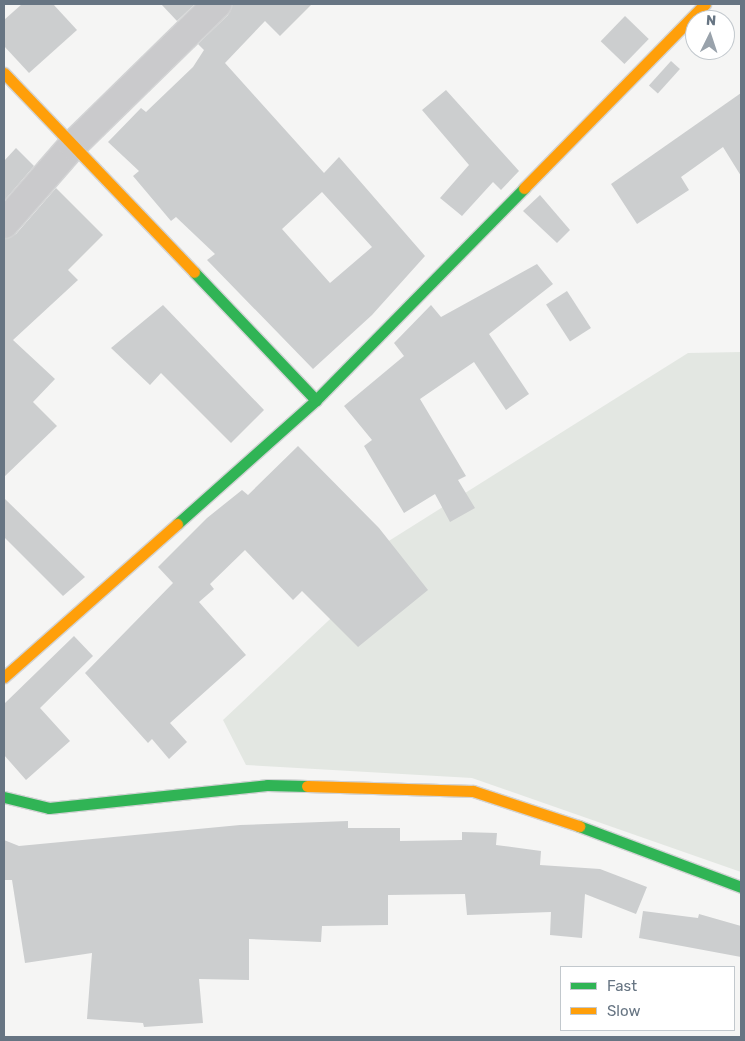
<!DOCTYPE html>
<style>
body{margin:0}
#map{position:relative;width:745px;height:1041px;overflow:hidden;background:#f5f5f4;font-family:Rubik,sans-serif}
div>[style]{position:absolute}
.green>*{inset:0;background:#e3e7e2}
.building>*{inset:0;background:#cccecf;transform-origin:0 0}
.roads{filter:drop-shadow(1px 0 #d2d3d4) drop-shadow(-1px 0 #d2d3d4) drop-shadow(0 1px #d2d3d4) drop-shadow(0 -1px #d2d3d4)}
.street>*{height:28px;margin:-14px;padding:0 14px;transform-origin:14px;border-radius:14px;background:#cacacc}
.fast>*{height:11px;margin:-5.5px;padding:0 5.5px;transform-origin:5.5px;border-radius:5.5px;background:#30b455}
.slow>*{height:11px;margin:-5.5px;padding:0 5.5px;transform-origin:5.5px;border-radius:5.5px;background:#ff9f0a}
span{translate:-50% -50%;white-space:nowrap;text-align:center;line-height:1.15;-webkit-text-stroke:5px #fff;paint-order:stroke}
.frame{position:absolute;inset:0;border:5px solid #677583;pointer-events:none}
.legend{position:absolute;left:560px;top:966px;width:175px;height:65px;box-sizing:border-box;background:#fff;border:1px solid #c2c8cd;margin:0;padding:6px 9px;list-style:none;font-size:15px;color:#677583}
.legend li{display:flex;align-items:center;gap:10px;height:25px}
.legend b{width:25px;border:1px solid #c2c8cd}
.north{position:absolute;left:685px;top:10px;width:50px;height:50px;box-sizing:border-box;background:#fff;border:1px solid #c2c8cd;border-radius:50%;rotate:4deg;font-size:14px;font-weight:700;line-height:20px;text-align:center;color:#677583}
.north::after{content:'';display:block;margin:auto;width:18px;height:22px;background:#99a2ab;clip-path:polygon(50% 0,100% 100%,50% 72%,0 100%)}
</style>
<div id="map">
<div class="green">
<i style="clip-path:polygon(741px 352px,741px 872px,472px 778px,246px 765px,223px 720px,379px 573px,376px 549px,688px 353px)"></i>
</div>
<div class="building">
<i style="clip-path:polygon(22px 4px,53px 4px,77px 30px,29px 73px,4px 46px,4px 20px)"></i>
<i style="clip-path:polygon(161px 4px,195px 4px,177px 21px)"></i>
<i style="clip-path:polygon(evenodd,232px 4px,312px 4px,280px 36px,265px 21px,225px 63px,324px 173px,339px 157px,425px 256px,372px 315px,313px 369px,207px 260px,215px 254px,176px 217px,171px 221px,133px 176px,139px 171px,108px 142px,141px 108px,146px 112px,193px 67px,204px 50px,198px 44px,228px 15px,232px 4px,322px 192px,372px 247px,330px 283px,282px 229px,322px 192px)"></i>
<i style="left:625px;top:16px;width:33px;height:35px;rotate:44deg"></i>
<i style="left:671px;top:61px;width:12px;height:33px;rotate:42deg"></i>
<i style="clip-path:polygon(446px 90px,519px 171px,501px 190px,493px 182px,462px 216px,440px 198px,469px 165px,422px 110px)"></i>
<i style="clip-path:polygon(741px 93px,741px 176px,723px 147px,681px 177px,689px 190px,637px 224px,611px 184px)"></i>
<i style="clip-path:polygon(16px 148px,34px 166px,4px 201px,4px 161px)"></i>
<i style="clip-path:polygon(56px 188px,103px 235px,68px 270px,78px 280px,13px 340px,55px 379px,33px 402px,57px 426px,4px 477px,4px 239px,16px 234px)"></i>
<i style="clip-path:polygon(540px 195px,570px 230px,557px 243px,523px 211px)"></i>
<i style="clip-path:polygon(537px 264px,553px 284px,489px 334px,529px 394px,506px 410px,474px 362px,420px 399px,466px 476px,458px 480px,475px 508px,450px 522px,435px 494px,404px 513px,364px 446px,372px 440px,344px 406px,404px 356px,394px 343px,431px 305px,441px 317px)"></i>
<i style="left:567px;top:291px;width:44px;height:25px;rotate:57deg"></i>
<i style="clip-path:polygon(163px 305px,264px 410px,231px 443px,161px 373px,150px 385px,111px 348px)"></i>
<i style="clip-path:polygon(298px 446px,379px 528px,428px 590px,358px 647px,302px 591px,293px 600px,245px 550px,210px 584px,214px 589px,199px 602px,246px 655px,170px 723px,187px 742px,169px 759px,152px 739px,148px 743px,85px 673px,173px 583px,158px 567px,207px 518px,242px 490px,248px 495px)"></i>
<i style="clip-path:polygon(4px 498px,85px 577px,63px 596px,4px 537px)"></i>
<i style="clip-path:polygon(74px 636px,93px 656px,40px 708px,70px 741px,26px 780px,4px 755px,4px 704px)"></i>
<i style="clip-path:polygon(348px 821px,348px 828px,400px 828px,400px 841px,462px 840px,462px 832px,497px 833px,496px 845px,541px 851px,540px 865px,600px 869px,647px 887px,636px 914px,585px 894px,582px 938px,550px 935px,551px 912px,467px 915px,465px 894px,388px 895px,388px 925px,322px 926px,321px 942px,249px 939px,249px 980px,199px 979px,203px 1023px,144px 1027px,143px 1023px,87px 1019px,92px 953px,25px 963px,12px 880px,4px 880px,4px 840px,19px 846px,240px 825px)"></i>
<i style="clip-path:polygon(643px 911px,698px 918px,699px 914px,741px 926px,741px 957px,639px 938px)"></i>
</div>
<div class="roads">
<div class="street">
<i style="left:4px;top:224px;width:105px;rotate:-48.9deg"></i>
<i style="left:73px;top:145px;width:202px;rotate:-44.4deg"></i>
</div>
<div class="fast">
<i style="left:194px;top:272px;width:177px;rotate:46.4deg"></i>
<i style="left:177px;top:524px;width:186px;rotate:-41.7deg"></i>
<i style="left:316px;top:400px;width:297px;rotate:-45.5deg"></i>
<i style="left:4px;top:797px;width:46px;rotate:13.7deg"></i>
<i style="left:49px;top:808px;width:219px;rotate:-6deg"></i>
<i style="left:267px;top:785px;width:40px;rotate:1.4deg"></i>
<i style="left:579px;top:826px;width:173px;rotate:20.6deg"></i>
</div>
<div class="slow">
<i style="left:4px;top:73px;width:275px;rotate:46.3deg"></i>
<i style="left:524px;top:188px;width:258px;rotate:-45.5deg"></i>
<i style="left:4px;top:677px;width:231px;rotate:-41.5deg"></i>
<i style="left:307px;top:786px;width:166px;rotate:1.7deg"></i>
<i style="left:473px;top:791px;width:112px;rotate:18.3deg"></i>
</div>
</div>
<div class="frame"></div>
<ul class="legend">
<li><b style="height:6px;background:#30b455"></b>Fast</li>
<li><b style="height:6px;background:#ff9f0a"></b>Slow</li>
</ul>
<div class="north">N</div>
</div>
